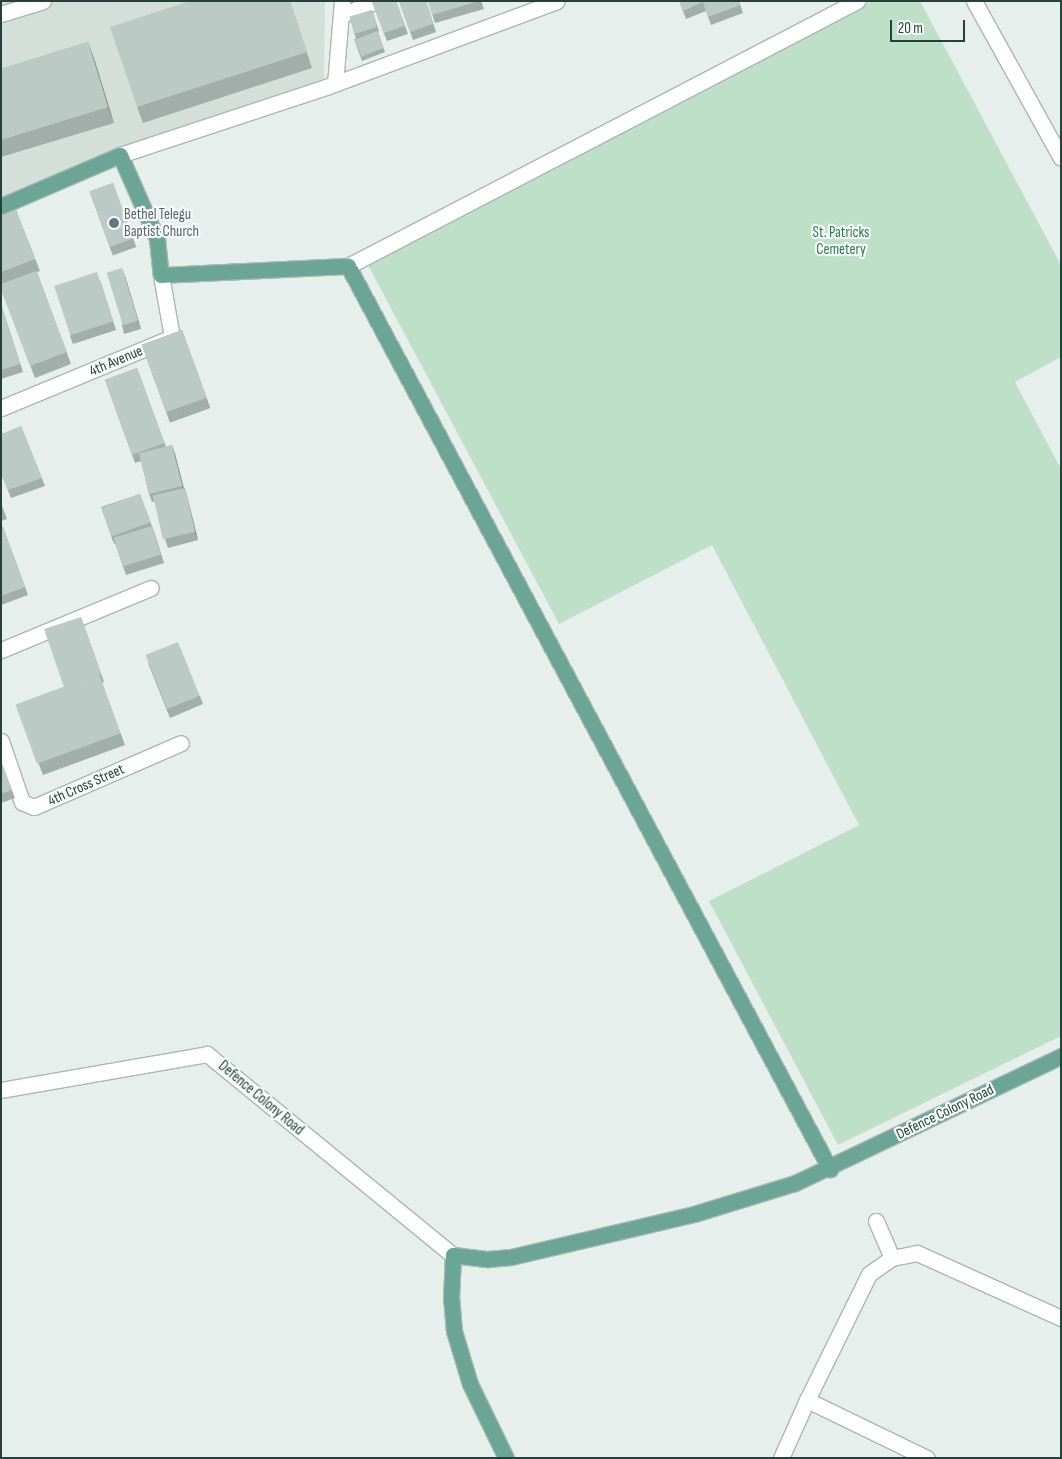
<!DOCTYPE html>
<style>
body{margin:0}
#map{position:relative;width:1062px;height:1459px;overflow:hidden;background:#e6efeb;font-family:"Sofia Sans Condensed",sans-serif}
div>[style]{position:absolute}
.built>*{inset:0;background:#d4dfda}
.green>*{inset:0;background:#bfe0c8}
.roads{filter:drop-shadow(1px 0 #a8b8b2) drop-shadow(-1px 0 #a8b8b2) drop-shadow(0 1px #a8b8b2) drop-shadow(0 -1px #a8b8b2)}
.minor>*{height:15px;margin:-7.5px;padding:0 7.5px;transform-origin:7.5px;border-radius:7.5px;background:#fff}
.major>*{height:15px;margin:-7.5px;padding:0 7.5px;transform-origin:7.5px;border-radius:7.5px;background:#6aa596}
.wall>*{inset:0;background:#a1aea9;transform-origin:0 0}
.shaded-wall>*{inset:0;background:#838d89}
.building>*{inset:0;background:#bbcac4;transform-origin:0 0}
.dots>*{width:14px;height:14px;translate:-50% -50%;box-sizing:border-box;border:2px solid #f7fbf9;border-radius:50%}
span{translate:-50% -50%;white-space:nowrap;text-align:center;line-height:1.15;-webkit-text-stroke:4.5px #f7fbf9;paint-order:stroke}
.worship-label{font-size:15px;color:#5b616d}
.left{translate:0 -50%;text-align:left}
.park-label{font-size:15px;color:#2d7a4b}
.street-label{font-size:15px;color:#24423a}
.frame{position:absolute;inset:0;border:2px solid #24423a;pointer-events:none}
.scale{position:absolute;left:890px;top:20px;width:75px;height:22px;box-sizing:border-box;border:2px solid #24423a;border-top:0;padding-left:6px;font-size:15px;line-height:18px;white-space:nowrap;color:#24423a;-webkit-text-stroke:4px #f7fbf9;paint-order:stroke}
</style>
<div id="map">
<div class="built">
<i style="clip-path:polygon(1px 1px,325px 1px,324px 81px,1px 204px)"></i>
</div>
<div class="green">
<i style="clip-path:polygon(866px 1px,920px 1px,1061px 265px,1061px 357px,1015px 382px,1061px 469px,1061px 1036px,838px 1145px,709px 901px,859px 825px,712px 545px,559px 624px,368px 265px)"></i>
</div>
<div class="roads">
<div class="minor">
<i style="left:974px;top:1px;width:179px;rotate:61deg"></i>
<i style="left:1px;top:14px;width:44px;rotate:-17.2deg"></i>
<i style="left:341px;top:15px;width:39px;rotate:-21deg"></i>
<i style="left:335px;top:84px;width:83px;rotate:-85.2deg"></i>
<i style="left:120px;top:155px;width:217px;rotate:-18.3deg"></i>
<i style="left:326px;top:87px;width:246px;rotate:-20.4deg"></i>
<i style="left:348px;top:266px;width:574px;rotate:-27.5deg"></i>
<i style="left:1px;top:408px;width:185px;rotate:-22.5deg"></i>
<i style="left:172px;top:337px;width:63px;rotate:-100.1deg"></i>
<i style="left:1px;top:650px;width:162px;rotate:-22.5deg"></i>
<i style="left:1px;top:741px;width:65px;rotate:71deg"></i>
<i style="left:22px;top:802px;width:13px;rotate:23deg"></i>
<i style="left:34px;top:807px;width:160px;rotate:-23.5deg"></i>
<i style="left:1px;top:1090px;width:209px;rotate:-9.9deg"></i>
<i style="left:207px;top:1054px;width:318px;rotate:39.3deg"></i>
<i style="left:876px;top:1221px;width:40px;rotate:66.6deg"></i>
<i style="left:807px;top:1400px;width:140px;rotate:-63.8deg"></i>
<i style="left:869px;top:1274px;width:28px;rotate:-35deg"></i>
<i style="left:892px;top:1258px;width:25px;rotate:-11deg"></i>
<i style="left:917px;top:1253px;width:158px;rotate:24.3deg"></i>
<i style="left:781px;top:1458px;width:64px;rotate:-65.9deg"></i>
<i style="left:807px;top:1400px;width:133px;rotate:25.8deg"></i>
</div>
<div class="major">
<i style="left:1px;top:206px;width:129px;rotate:-23.2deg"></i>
<i style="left:120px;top:155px;width:92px;rotate:66.2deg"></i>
<i style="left:157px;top:239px;width:36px;rotate:84deg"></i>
<i style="left:161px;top:275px;width:187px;rotate:-2.8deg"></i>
<i style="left:348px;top:266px;width:1024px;rotate:61.91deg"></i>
<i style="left:506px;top:1458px;width:82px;rotate:-115.9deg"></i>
<i style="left:470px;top:1384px;width:55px;rotate:-106.8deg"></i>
<i style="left:454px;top:1331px;width:32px;rotate:-95deg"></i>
<i style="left:451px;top:1299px;width:44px;rotate:-87.4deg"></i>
<i style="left:453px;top:1255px;width:35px;rotate:7deg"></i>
<i style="left:488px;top:1259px;width:23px;rotate:-5deg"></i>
<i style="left:511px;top:1257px;width:188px;rotate:-13.2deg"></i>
<i style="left:694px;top:1214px;width:106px;rotate:-17.1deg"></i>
<i style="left:795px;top:1183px;width:295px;rotate:-25.5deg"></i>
</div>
</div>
<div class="wall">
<i style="clip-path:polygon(190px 1px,290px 1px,312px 68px,143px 123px,137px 107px)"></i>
<i style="clip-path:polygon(396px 1px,408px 34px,387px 41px,372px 2px)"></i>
<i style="clip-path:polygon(399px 1px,426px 1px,436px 32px,413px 40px)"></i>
<i style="clip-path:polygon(428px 1px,481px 1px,484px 9px,435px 23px)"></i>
<i style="clip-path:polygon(679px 1px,739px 1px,743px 13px,711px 25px,706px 11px,686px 19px)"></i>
<i style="clip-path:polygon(372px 10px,379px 31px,378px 32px,385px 52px,362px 61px,354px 39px,356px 39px,350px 18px)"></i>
<i style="clip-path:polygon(88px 42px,114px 123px,1px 157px,1px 69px)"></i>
<i style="left:113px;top:183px;width:68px;height:25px;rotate:70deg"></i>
<i style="clip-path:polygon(16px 210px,40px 271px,37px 272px,71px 364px,35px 378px,1px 289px,1px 216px)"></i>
<i style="clip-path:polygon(125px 276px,141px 329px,124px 334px,122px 325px)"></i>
<i style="clip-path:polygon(100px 280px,116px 330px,73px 344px,70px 336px)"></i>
<i style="clip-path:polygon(1px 304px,23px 372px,1px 379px)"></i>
<i style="left:182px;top:330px;width:83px;height:43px;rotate:70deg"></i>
<i style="clip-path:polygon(137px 368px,166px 447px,172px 445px,175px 454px,184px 488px,185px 488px,198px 540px,168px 548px,165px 539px,155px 501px,152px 502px,149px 494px,141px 461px,135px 463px,105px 380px)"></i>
<i style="clip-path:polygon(21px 426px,45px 486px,11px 498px,1px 473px)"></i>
<i style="clip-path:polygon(140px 494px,155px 534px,164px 563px,126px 575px,115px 543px,114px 544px,101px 507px)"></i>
<i style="clip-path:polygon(1px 503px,7px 519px,1px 521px)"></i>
<i style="clip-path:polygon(1px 522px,28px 595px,1px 605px)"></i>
<i style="clip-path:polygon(81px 617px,104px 682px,102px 683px,125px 745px,43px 775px,16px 705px,64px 687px)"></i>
<i style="clip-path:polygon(148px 663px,200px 696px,203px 704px,170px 718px)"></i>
<i style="clip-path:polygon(1px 761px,15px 798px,1px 803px)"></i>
</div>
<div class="shaded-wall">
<i style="clip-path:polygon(88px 42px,94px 58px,114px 123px,108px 107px)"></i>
<i style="clip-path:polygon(122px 268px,125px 276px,141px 329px,138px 321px)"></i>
<i style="clip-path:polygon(172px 445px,175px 454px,185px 494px,182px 486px)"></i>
<i style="clip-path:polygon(185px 488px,198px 540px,195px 532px)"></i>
</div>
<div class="building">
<i style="clip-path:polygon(190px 1px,290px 1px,307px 52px,137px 107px,110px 27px)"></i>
<i style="clip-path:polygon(396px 1px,405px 26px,384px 33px,372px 2px)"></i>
<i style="clip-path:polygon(399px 1px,426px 1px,433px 24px,410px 32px)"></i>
<i style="clip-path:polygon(428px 1px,479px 1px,432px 15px)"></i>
<i style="clip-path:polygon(679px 1px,739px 1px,740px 5px,708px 17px,703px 2px,683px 11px)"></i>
<i style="left:372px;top:10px;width:18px;height:23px;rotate:74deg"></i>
<i style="left:377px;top:31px;width:18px;height:24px;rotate:68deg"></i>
<i style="clip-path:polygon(88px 42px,108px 107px,1px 140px,1px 69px)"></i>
<i style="left:113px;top:183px;width:59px;height:25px;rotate:70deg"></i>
<i style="clip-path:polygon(16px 210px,35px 259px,1px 272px,1px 216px)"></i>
<i style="left:122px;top:268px;width:55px;height:16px;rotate:73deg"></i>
<i style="clip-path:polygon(36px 271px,67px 352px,30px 366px,1px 289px,1px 284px)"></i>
<i style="left:97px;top:272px;width:52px;height:45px;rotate:72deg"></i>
<i style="clip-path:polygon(1px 305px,20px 364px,1px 370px)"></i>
<i style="left:182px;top:330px;width:72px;height:43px;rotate:70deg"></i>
<i style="left:137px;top:368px;width:80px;height:34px;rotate:70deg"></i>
<i style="clip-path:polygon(21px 426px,42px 478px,8px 490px,1px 472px,1px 434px)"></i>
<i style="left:172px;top:445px;width:42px;height:34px;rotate:76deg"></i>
<i style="left:185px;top:488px;width:45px;height:33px;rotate:77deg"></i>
<i style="left:140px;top:494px;width:30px;height:41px;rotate:70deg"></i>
<i style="clip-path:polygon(1px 522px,25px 587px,1px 596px)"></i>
<i style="left:152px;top:526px;width:30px;height:40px;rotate:73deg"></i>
<i style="clip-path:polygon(81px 617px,101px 674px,99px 675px,99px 674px,64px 687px,44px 629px)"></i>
<i style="left:178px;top:642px;width:58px;height:35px;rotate:68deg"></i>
<i style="left:99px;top:674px;width:63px;height:89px;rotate:70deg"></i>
<i style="clip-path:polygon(1px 761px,12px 790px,1px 794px)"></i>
</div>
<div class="dots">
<i style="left:114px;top:223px;background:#6b7280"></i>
</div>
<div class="worship-label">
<span class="left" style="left:124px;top:223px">Bethel Telegu<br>Baptist Church</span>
</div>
<div class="park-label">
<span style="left:841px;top:241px">St. Patricks<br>Cemetery</span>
</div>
<div class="street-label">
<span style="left:116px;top:361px;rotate:-23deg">4th Avenue</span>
<span style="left:86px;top:785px;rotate:-24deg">4th Cross Street</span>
<span style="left:261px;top:1098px;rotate:40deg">Defence Colony Road</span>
<span style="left:945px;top:1112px;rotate:-26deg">Defence Colony Road</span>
</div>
<div class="frame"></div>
<div class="scale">20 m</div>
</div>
